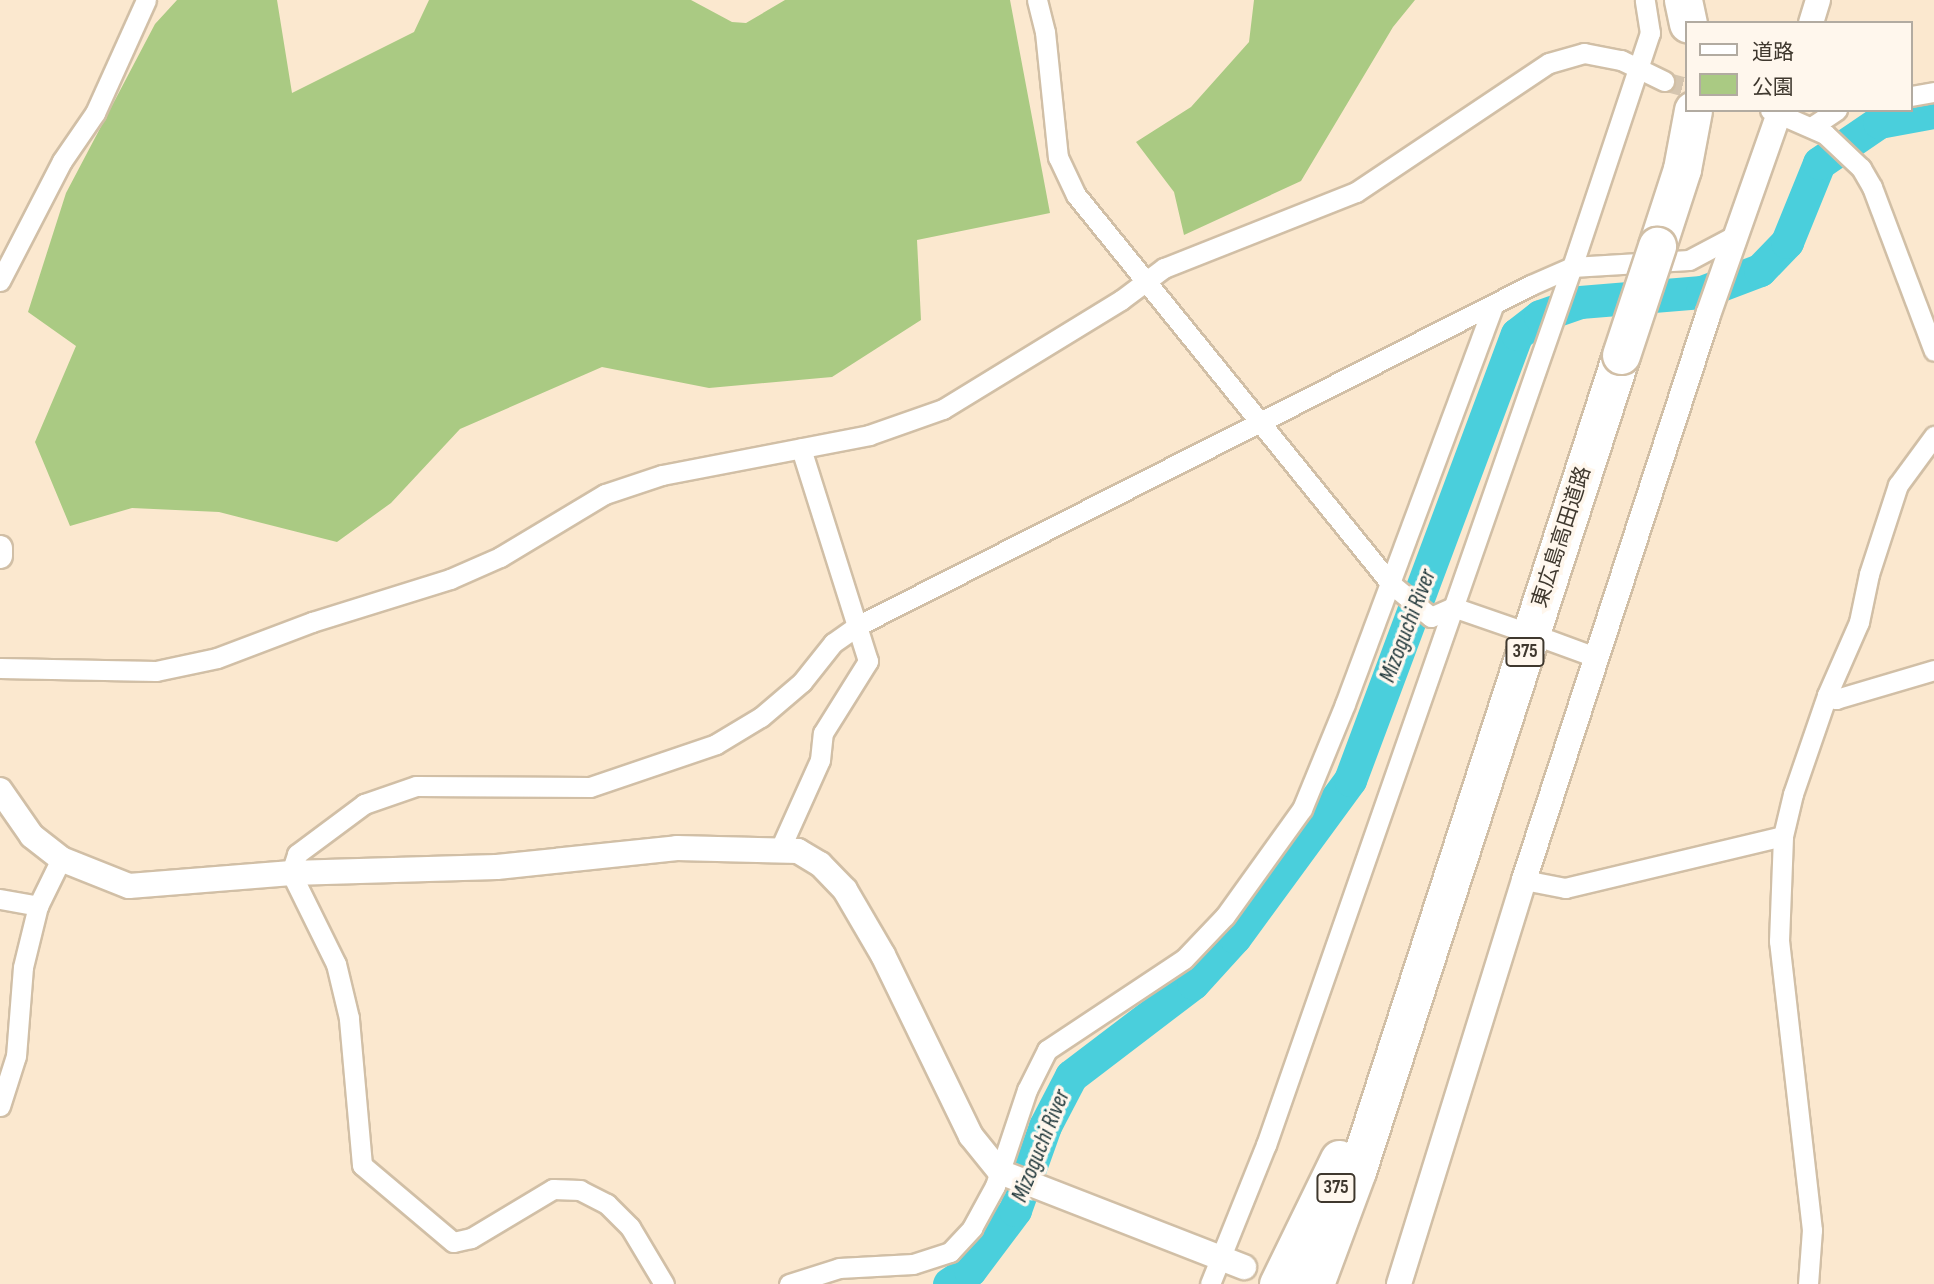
<!DOCTYPE html>
<meta charset="utf-8">
<style>
body{margin:0}
#map{position:relative;width:1934px;height:1284px;overflow:hidden;background:#fbe8cf;font-family:"Sofia Sans Condensed","Noto Sans JP",sans-serif}
div>[style]{position:absolute}
.green>*{inset:0;background:#aaca83}
.river>*{height:33px;margin:-16.5px;padding:0 16.5px;transform-origin:16.5px;border-radius:16.5px;background:#4acfdc}
.minor-tunnel>*{height:19px;margin-top:-9.5px;transform-origin:0;background:repeating-linear-gradient(90deg,#d5c5af 0 19px,transparent 0 29px)}
.roads{filter:drop-shadow(2px 0 #d1bfa6) drop-shadow(-2px 0 #d1bfa6) drop-shadow(0 2px #d1bfa6) drop-shadow(0 -2px #d1bfa6)}
.minor>*{height:19px;margin:-9.5px;padding:0 9.5px;transform-origin:9.5px;border-radius:9.5px;background:#fff}
.tertiary>*{height:24px;margin:-12px;padding:0 12px;transform-origin:12px;border-radius:12px;background:#fff}
.motorway>*{height:37px;margin:-18.5px;padding:0 18.5px;transform-origin:18.5px;border-radius:18.5px;background:#fff}
.bridges{filter:drop-shadow(2px 0 #d1bfa6) drop-shadow(-2px 0 #d1bfa6) drop-shadow(0 2px #d1bfa6) drop-shadow(0 -2px #d1bfa6)}
.motorway-bridge>*{height:37px;margin:-18.5px;padding:0 18.5px;transform-origin:18.5px;border-radius:18.5px;background:#fff}
span{translate:-50% -50%;white-space:nowrap;text-align:center;line-height:1.15;-webkit-text-stroke:7px #fff7ed;paint-order:stroke}
.shield-label span{padding:2px 5px;background:#fff7ed;border:2px solid;border-radius:5px;-webkit-text-stroke-width:0}
.shield-label{font-size:19px;color:#3f382e;font-weight:700}
.street-label{font-size:21px;color:#3f382e}
.water-label{font-size:23px;color:#21383b;font-style:italic}
.legend{position:absolute;left:1685px;top:21px;width:228px;height:91px;box-sizing:border-box;background:#fff7ed;border:2px solid #b2aba1;margin:0;padding:9px 12px;list-style:none;font-size:21px;color:#3f382e}
.legend li{display:flex;align-items:center;gap:14px;height:35px}
.legend b{width:35px;border:2px solid #b2aba1}
</style>
<div id="map">
<div class="green">
<i style="clip-path:polygon(177px 0,277px 0,292px 93px,414px 32px,429px 0,691px 0,732px 22px,746px 23px,785px 0,1010px 0,1050px 213px,917px 240px,921px 320px,832px 377px,709px 388px,602px 367px,460px 429px,391px 503px,337px 542px,219px 512px,132px 508px,70px 526px,35px 442px,76px 346px,28px 312px,66px 193px,155px 24px)"></i>
<i style="clip-path:polygon(1254px 0,1415px 0,1393px 27px,1301px 181px,1184px 235px,1174px 192px,1136px 142px,1191px 107px,1249px 42px)"></i>
</div>
<div class="river">
<i style="left:949px;top:1284px;width:25px;rotate:-34deg"></i>
<i style="left:970px;top:1270px;width:75px;rotate:-53.1deg"></i>
<i style="left:1015px;top:1210px;width:89px;rotate:-70.3deg"></i>
<i style="left:1045px;top:1126px;width:56px;rotate:-62.5deg"></i>
<i style="left:1071px;top:1076px;width:153px;rotate:-37.3deg"></i>
<i style="left:1193px;top:983px;width:62px;rotate:-47.6deg"></i>
<i style="left:1235px;top:937px;width:195px;rotate:-53.8deg"></i>
<i style="left:1350px;top:780px;width:476px;rotate:-69.5deg"></i>
<i style="left:1517px;top:334px;width:29px;rotate:-38deg"></i>
<i style="left:1540px;top:316px;width:42px;rotate:-19.3deg"></i>
<i style="left:1580px;top:302px;width:122px;rotate:-4.7deg"></i>
<i style="left:1702px;top:292px;width:62px;rotate:-20.8deg"></i>
<i style="left:1760px;top:270px;width:39px;rotate:-46deg"></i>
<i style="left:1787px;top:242px;width:85px;rotate:-67.9deg"></i>
<i style="left:1819px;top:163px;width:73px;rotate:-34.3deg"></i>
<i style="left:1879px;top:122px;width:56px;rotate:-10.3deg"></i>
</div>
<div class="minor-tunnel">
<i style="left:1664px;top:81px;width:24px;rotate:15deg"></i>
</div>
<div class="roads">
<div class="minor">
<i style="left:1037px;top:0;width:33px;rotate:76deg"></i>
<i style="left:1045px;top:32px;width:126px;rotate:84.1deg"></i>
<i style="left:1058px;top:157px;width:42px;rotate:64.7deg"></i>
<i style="left:1076px;top:195px;width:499px;rotate:51deg"></i>
<i style="left:1390px;top:583px;width:53px;rotate:39.7deg"></i>
<i style="left:1431px;top:617px;width:24px;rotate:-24deg"></i>
<i style="left:1453px;top:607px;width:65px;rotate:19deg"></i>
<i style="left:1911px;top:96px;width:23px;rotate:-10deg"></i>
<i style="left:1770px;top:110px;width:60px;rotate:23.6deg"></i>
<i style="left:1825px;top:134px;width:50px;rotate:43.4deg"></i>
<i style="left:1861px;top:168px;width:22px;rotate:60deg"></i>
<i style="left:1872px;top:187px;width:175px;rotate:69.3deg"></i>
<i style="left:1813px;top:126px;width:29px;rotate:-34deg"></i>
<i style="left:0;top:281px;width:135px;rotate:-62.7deg"></i>
<i style="left:62px;top:161px;width:58px;rotate:-55.5deg"></i>
<i style="left:95px;top:113px;width:124px;rotate:-65.7deg"></i>
<i style="left:1549px;top:640px;width:52px;rotate:20.2deg"></i>
<i style="left:0;top:668px;width:156px;rotate:1.1deg"></i>
<i style="left:156px;top:671px;width:62px;rotate:-12deg"></i>
<i style="left:217px;top:658px;width:102px;rotate:-20.8deg"></i>
<i style="left:312px;top:622px;width:145px;rotate:-17.3deg"></i>
<i style="left:450px;top:579px;width:55px;rotate:-23.7deg"></i>
<i style="left:500px;top:557px;width:122px;rotate:-31deg"></i>
<i style="left:605px;top:494px;width:60px;rotate:-18.4deg"></i>
<i style="left:662px;top:475px;width:211px;rotate:-10.9deg"></i>
<i style="left:869px;top:435px;width:78px;rotate:-19.4deg"></i>
<i style="left:943px;top:409px;width:209px;rotate:-31.5deg"></i>
<i style="left:1121px;top:300px;width:54px;rotate:-36.7deg"></i>
<i style="left:1164px;top:268px;width:206px;rotate:-21.6deg"></i>
<i style="left:1356px;top:192px;width:232px;rotate:-33.8deg"></i>
<i style="left:1549px;top:63px;width:36px;rotate:-16deg"></i>
<i style="left:1584px;top:53px;width:38px;rotate:11deg"></i>
<i style="left:1621px;top:60px;width:48px;rotate:26deg"></i>
<i style="left:1827px;top:695px;width:10px;rotate:24deg"></i>
<i style="left:1836px;top:699px;width:102px;rotate:-16.5deg"></i>
<i style="left:780px;top:849px;width:98px;rotate:-65.8deg"></i>
<i style="left:820px;top:760px;width:27px;rotate:-84deg"></i>
<i style="left:823px;top:733px;width:85px;rotate:-58deg"></i>
<i style="left:868px;top:661px;width:223px;rotate:-107.5deg"></i>
<i style="left:1524px;top:880px;width:42px;rotate:11deg"></i>
<i style="left:1565px;top:888px;width:224px;rotate:-13.4deg"></i>
<i style="left:0;top:899px;width:39px;rotate:10deg"></i>
<i style="left:0;top:1106px;width:52px;rotate:-72.3deg"></i>
<i style="left:16px;top:1056px;width:89px;rotate:-85.5deg"></i>
<i style="left:23px;top:967px;width:63px;rotate:-76.2deg"></i>
<i style="left:38px;top:906px;width:52px;rotate:-63.9deg"></i>
<i style="left:664px;top:1284px;width:66px;rotate:-120.8deg"></i>
<i style="left:630px;top:1227px;width:33px;rotate:-135deg"></i>
<i style="left:607px;top:1204px;width:30px;rotate:-153deg"></i>
<i style="left:580px;top:1190px;width:27px;rotate:-178deg"></i>
<i style="left:553px;top:1189px;width:96px;rotate:149.1deg"></i>
<i style="left:471px;top:1238px;width:18px;rotate:167deg"></i>
<i style="left:453px;top:1242px;width:119px;rotate:-139.8deg"></i>
<i style="left:362px;top:1165px;width:148px;rotate:-95.1deg"></i>
<i style="left:349px;top:1018px;width:56px;rotate:-103.5deg"></i>
<i style="left:336px;top:964px;width:102px;rotate:-116.3deg"></i>
<i style="left:291px;top:873px;width:20px;rotate:-72deg"></i>
<i style="left:297px;top:854px;width:84px;rotate:-36.7deg"></i>
<i style="left:364px;top:804px;width:55px;rotate:-19.1deg"></i>
<i style="left:416px;top:786px;width:174px;rotate:0.3deg"></i>
<i style="left:590px;top:787px;width:133px;rotate:-18.8deg"></i>
<i style="left:716px;top:744px;width:52px;rotate:-31deg"></i>
<i style="left:761px;top:717px;width:54px;rotate:-40.5deg"></i>
<i style="left:802px;top:682px;width:50px;rotate:-51.5deg"></i>
<i style="left:833px;top:643px;width:32px;rotate:-35deg"></i>
<i style="left:859px;top:625px;width:753px;rotate:-26.84deg"></i>
<i style="left:1531px;top:285px;width:45px;rotate:-23.7deg"></i>
<i style="left:1572px;top:267px;width:117px;rotate:-3.4deg"></i>
<i style="left:1689px;top:260px;width:53px;rotate:-28deg"></i>
<i style="left:789px;top:1284px;width:52px;rotate:-17.7deg"></i>
<i style="left:839px;top:1268px;width:74px;rotate:-3.1deg"></i>
<i style="left:913px;top:1264px;width:39px;rotate:-18deg"></i>
<i style="left:950px;top:1252px;width:33px;rotate:-47deg"></i>
<i style="left:972px;top:1228px;width:48px;rotate:-61.3deg"></i>
<i style="left:995px;top:1186px;width:101px;rotate:-71.6deg"></i>
<i style="left:1027px;top:1090px;width:45px;rotate:-63.4deg"></i>
<i style="left:1047px;top:1050px;width:164px;rotate:-33.6deg"></i>
<i style="left:1184px;top:959px;width:59px;rotate:-46.4deg"></i>
<i style="left:1225px;top:916px;width:132px;rotate:-54.3deg"></i>
<i style="left:1302px;top:809px;width:113px;rotate:-67.7deg"></i>
<i style="left:1345px;top:704px;width:426px;rotate:-69.6deg"></i>
<i style="left:1210px;top:1284px;width:150px;rotate:-68.1deg"></i>
<i style="left:1266px;top:1145px;width:930px;rotate:-70.79deg"></i>
<i style="left:1572px;top:267px;width:247px;rotate:-71.6deg"></i>
<i style="left:1650px;top:33px;width:33px;rotate:-99deg"></i>
<i style="left:1808px;top:1284px;width:54px;rotate:-85.8deg"></i>
<i style="left:1812px;top:1230px;width:291px;rotate:-96.5deg"></i>
<i style="left:1779px;top:941px;width:105px;rotate:-87.8deg"></i>
<i style="left:1783px;top:836px;width:43px;rotate:-76.6deg"></i>
<i style="left:1793px;top:794px;width:105px;rotate:-71deg"></i>
<i style="left:1827px;top:695px;width:80px;rotate:-66.3deg"></i>
<i style="left:1859px;top:622px;width:49px;rotate:-78.2deg"></i>
<i style="left:1869px;top:574px;width:94px;rotate:-72deg"></i>
<i style="left:1898px;top:485px;width:61px;rotate:-53.7deg"></i>
</div>
<div class="tertiary">
<i style="left:1811px;top:23px;width:24px;rotate:-73deg"></i>
<i style="left:0;top:548px;width:8px;rotate:90deg"></i>
<i style="left:0;top:790px;width:56px;rotate:55.2deg"></i>
<i style="left:32px;top:836px;width:37px;rotate:38deg"></i>
<i style="left:61px;top:859px;width:73px;rotate:21.7deg"></i>
<i style="left:129px;top:886px;width:163px;rotate:-4.6deg"></i>
<i style="left:291px;top:873px;width:206px;rotate:-1.7deg"></i>
<i style="left:497px;top:867px;width:181px;rotate:-6deg"></i>
<i style="left:677px;top:848px;width:121px;rotate:1.4deg"></i>
<i style="left:798px;top:851px;width:26px;rotate:31deg"></i>
<i style="left:820px;top:864px;width:36px;rotate:46deg"></i>
<i style="left:845px;top:890px;width:75px;rotate:59.7deg"></i>
<i style="left:883px;top:955px;width:201px;rotate:64.1deg"></i>
<i style="left:971px;top:1136px;width:46px;rotate:51.1deg"></i>
<i style="left:1000px;top:1172px;width:262px;rotate:21.3deg"></i>
<i style="left:1399px;top:1284px;width:423px;rotate:-72.8deg"></i>
<i style="left:1524px;top:880px;width:594px;rotate:-71.96deg"></i>
<i style="left:1708px;top:315px;width:217px;rotate:-70.6deg"></i>
</div>
<div class="motorway">
<i style="left:1683px;top:0;width:24px;rotate:78deg"></i>
<i style="left:1657px;top:246px;width:81px;rotate:-72deg"></i>
<i style="left:1682px;top:169px;width:60px;rotate:-79.4deg"></i>
<i style="left:1278px;top:1284px;width:139px;rotate:-64deg"></i>
<i style="left:1315px;top:1284px;width:121px;rotate:-69.6deg"></i>
<i style="left:1357px;top:1171px;width:858px;rotate:-72.07deg"></i>
</div>
</div>
<div class="bridges">
<div class="motorway-bridge">
<i style="left:1621px;top:355px;width:115px;rotate:-71.7deg"></i>
</div>
</div>
<div class="shield-label">
<span style="left:1525px;top:652px">375</span>
<span style="left:1336px;top:1188px">375</span>
</div>
<div class="street-label">
<span style="left:1562px;top:537px;rotate:-72deg">東広島高田道路</span>
</div>
<div class="water-label">
<span style="left:1408px;top:626px;rotate:-69deg">Mizoguchi River</span>
<span style="left:1041px;top:1146px;rotate:-68deg">Mizoguchi River</span>
</div>
<ul class="legend">
<li><b style="height:9px;background:#fff"></b>道路</li>
<li><b style="height:19px;background:#aaca83"></b>公園</li>
</ul>
</div>
